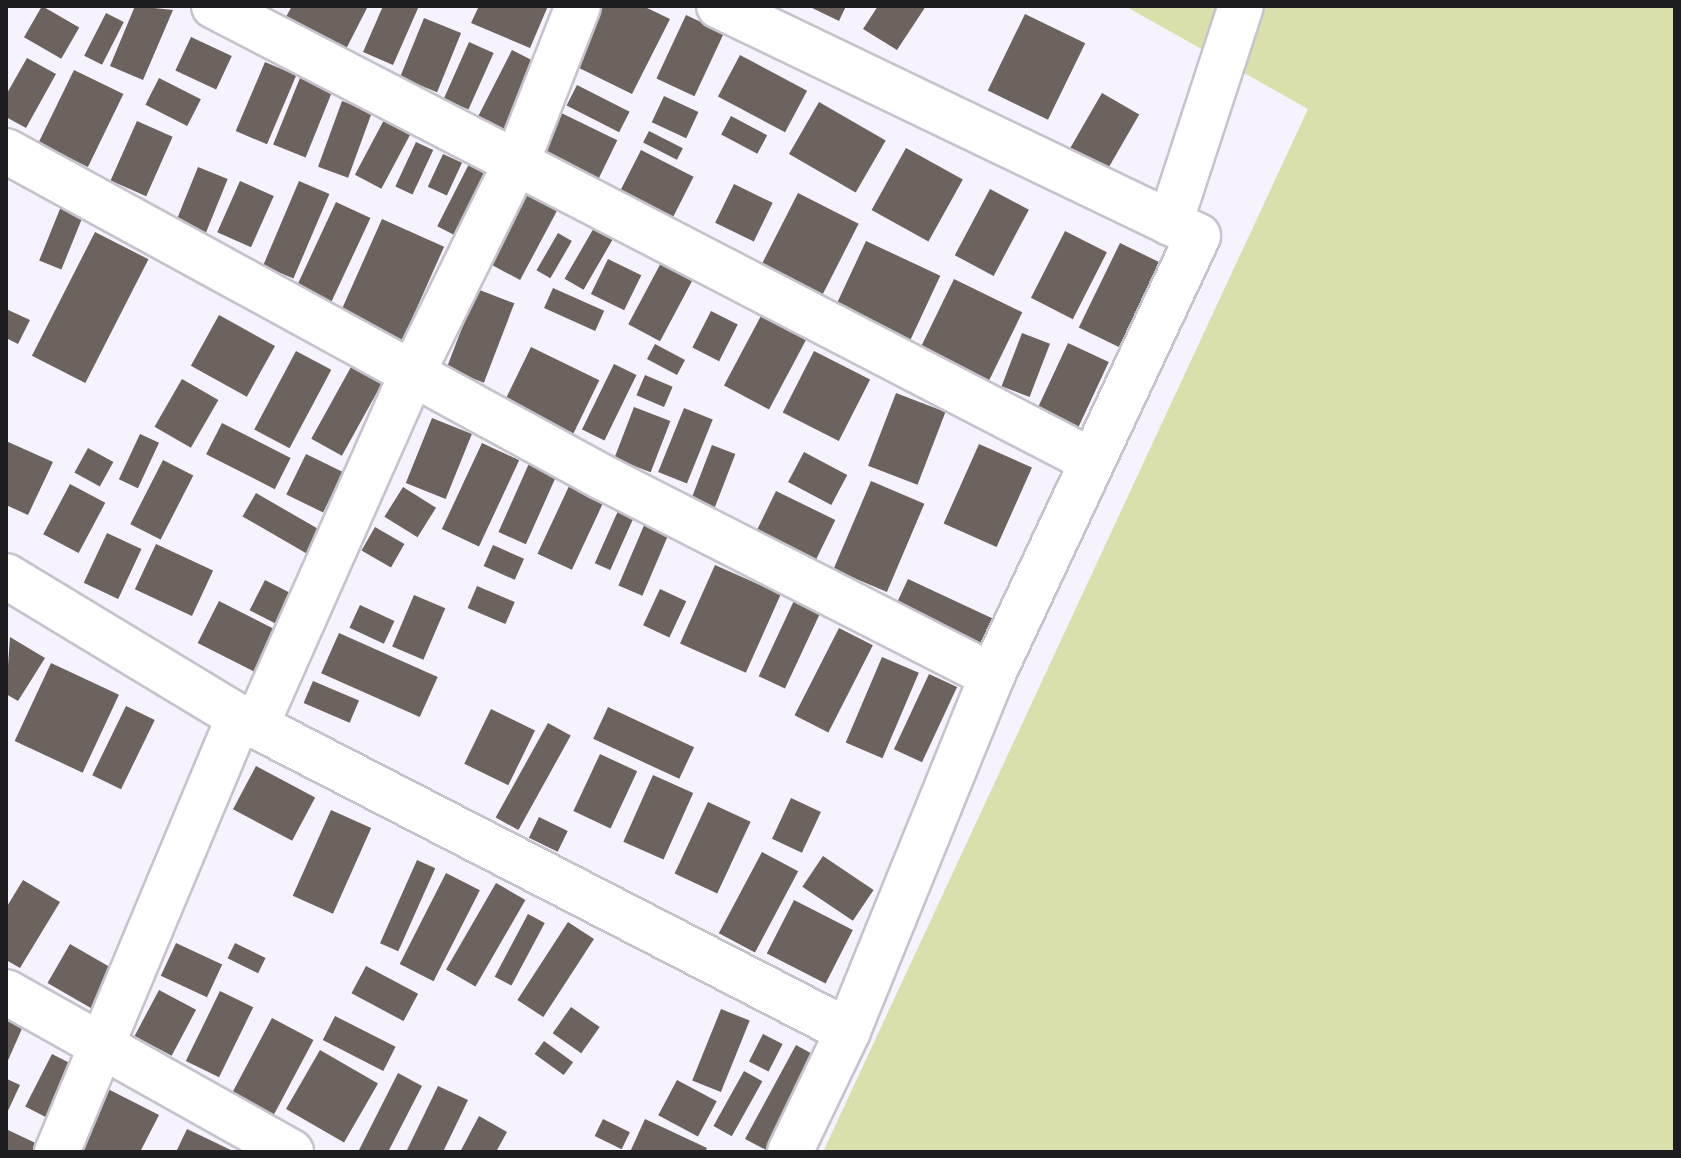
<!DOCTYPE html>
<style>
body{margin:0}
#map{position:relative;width:1681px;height:1158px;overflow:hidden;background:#f6f3fe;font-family:"Varela Round",sans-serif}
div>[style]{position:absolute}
.green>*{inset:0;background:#dadfab}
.building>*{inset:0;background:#6d635e;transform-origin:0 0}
.roads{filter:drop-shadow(2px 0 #c6c3cd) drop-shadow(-2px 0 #c6c3cd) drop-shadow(0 2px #c6c3cd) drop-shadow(0 -2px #c6c3cd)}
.minor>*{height:44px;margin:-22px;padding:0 22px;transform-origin:22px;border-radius:22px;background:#fff}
span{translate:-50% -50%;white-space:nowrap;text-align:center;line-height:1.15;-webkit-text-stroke:8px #fff;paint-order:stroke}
.frame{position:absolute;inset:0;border:8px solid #1d1c20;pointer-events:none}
</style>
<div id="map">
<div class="green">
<i style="clip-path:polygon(1125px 6px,1675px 6px,1675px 1152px,823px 1152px,1308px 109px)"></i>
</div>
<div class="building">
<i style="left:42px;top:6px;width:43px;height:36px;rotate:30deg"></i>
<i style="clip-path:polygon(135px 6px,173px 10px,143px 80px,110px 66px)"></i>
<i style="clip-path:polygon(292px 6px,368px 6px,343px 55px,282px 24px)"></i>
<i style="clip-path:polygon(383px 6px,419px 6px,393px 65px,363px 52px)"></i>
<i style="clip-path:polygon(479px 6px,548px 6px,530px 48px,471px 23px)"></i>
<i style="clip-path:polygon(603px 6px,643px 6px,670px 19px,632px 94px,573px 65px)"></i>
<i style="clip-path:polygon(808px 6px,846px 6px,839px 21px)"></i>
<i style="clip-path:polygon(878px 6px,926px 6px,897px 50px,863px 29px)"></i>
<i style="left:106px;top:13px;width:20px;height:48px;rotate:27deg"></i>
<i style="left:1025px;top:14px;width:67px;height:85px;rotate:26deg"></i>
<i style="left:686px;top:15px;width:42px;height:70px;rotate:25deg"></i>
<i style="left:424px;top:18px;width:40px;height:64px;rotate:22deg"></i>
<i style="left:191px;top:37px;width:45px;height:37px;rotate:25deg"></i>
<i style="left:469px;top:42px;width:27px;height:62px;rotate:24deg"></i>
<i style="left:512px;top:50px;width:29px;height:75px;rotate:27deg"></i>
<i style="left:740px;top:55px;width:76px;height:47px;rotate:28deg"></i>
<i style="clip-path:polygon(27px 58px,56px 74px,26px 128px,6px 117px,6px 95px)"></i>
<i style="left:265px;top:62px;width:34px;height:75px;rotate:23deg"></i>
<i style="left:74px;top:70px;width:55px;height:81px;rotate:26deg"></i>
<i style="left:302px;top:73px;width:35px;height:77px;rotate:22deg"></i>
<i style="left:159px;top:78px;width:47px;height:30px;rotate:27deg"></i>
<i style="left:577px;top:85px;width:59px;height:23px;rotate:27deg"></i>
<i style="left:1102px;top:93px;width:43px;height:69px;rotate:30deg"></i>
<i style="left:664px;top:96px;width:38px;height:29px;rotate:25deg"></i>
<i style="left:342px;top:101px;width:32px;height:70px;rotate:20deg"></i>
<i style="left:819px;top:102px;width:77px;height:60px;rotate:30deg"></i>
<i style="left:549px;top:107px;width:76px;height:43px;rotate:26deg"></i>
<i style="left:731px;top:116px;width:41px;height:21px;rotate:28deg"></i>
<i style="left:384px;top:120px;width:30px;height:62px;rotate:28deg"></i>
<i style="left:137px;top:121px;width:39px;height:65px;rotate:24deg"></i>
<i style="left:649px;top:131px;width:38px;height:13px;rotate:27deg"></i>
<i style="left:416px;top:142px;width:19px;height:49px;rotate:25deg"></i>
<i style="left:906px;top:148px;width:65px;height:71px;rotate:29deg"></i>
<i style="left:641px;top:150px;width:59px;height:51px;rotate:27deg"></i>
<i style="left:443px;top:154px;width:21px;height:36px;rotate:25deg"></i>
<i style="left:469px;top:164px;width:29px;height:70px;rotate:27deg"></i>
<i style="left:198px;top:167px;width:32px;height:61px;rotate:22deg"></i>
<i style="left:240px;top:181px;width:37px;height:56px;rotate:24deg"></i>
<i style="left:299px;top:181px;width:33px;height:92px;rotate:23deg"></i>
<i style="left:532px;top:181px;width:36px;height:93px;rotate:28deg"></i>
<i style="left:734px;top:184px;width:43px;height:43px;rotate:26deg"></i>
<i style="left:990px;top:189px;width:44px;height:75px;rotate:28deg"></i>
<i style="left:798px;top:193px;width:68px;height:86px;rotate:27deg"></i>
<i style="left:336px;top:202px;width:38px;height:105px;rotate:25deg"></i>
<i style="left:62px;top:204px;width:24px;height:61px;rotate:22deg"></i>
<i style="left:382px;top:219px;width:68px;height:112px;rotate:24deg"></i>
<i style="left:595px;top:226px;width:22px;height:61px;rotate:30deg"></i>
<i style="left:1065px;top:231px;width:47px;height:75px;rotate:27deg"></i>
<i style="left:95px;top:232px;width:60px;height:139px;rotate:27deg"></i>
<i style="left:558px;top:233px;width:16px;height:43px;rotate:30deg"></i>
<i style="left:866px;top:241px;width:82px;height:82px;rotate:25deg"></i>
<i style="left:1120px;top:243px;width:48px;height:94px;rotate:26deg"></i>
<i style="left:608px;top:259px;width:37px;height:39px;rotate:26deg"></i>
<i style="left:663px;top:259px;width:36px;height:74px;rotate:28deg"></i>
<i style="left:954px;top:279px;width:76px;height:77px;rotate:26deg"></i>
<i style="left:553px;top:288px;width:56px;height:22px;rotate:24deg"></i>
<i style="left:477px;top:289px;width:40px;height:85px;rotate:21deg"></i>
<i style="clip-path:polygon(6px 309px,30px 320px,18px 344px,6px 338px)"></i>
<i style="left:711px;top:311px;width:30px;height:41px;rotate:27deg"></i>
<i style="left:762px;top:314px;width:51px;height:81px;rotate:28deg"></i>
<i style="left:219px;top:315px;width:64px;height:58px;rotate:29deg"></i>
<i style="left:1022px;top:333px;width:30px;height:57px;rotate:21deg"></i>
<i style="left:1068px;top:343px;width:45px;height:75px;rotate:25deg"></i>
<i style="left:655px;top:344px;width:34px;height:17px;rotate:28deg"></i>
<i style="left:531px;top:347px;width:76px;height:61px;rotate:26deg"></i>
<i style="left:296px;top:351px;width:40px;height:89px;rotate:28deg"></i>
<i style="left:814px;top:351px;width:63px;height:69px;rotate:27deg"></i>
<i style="left:614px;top:364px;width:25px;height:73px;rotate:26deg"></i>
<i style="left:351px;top:367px;width:35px;height:82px;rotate:29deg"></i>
<i style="left:645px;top:375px;width:30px;height:22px;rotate:23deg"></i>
<i style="left:182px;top:379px;width:42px;height:55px;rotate:30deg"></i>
<i style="left:896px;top:393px;width:53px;height:78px;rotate:21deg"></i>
<i style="left:634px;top:407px;width:39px;height:55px;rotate:21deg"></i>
<i style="left:684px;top:408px;width:31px;height:69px;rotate:22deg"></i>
<i style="left:432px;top:418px;width:43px;height:70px;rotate:22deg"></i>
<i style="left:222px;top:423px;width:77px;height:35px;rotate:27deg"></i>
<i style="left:140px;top:434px;width:21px;height:50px;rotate:25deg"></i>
<i style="clip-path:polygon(6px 441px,53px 462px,28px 515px,6px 505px)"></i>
<i style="left:482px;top:443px;width:41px;height:95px;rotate:25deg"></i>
<i style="left:979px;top:444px;width:58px;height:87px;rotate:24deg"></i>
<i style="left:712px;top:445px;width:25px;height:65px;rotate:21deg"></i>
<i style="left:88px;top:448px;width:29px;height:28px;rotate:29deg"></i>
<i style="left:804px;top:452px;width:49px;height:34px;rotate:28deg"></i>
<i style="left:306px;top:454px;width:41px;height:45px;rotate:26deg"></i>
<i style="left:531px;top:459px;width:30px;height:80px;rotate:24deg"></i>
<i style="left:163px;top:460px;width:34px;height:72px;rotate:27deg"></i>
<i style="left:871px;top:481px;width:58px;height:96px;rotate:23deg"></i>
<i style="left:70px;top:484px;width:40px;height:57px;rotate:28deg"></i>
<i style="left:570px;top:484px;width:38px;height:77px;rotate:25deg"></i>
<i style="left:403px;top:487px;width:39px;height:35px;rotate:32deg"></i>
<i style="left:776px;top:491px;width:66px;height:47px;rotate:26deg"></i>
<i style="left:256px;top:493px;width:80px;height:27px;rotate:30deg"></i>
<i style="left:622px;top:502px;width:17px;height:67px;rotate:24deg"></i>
<i style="left:645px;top:523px;width:26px;height:68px;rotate:23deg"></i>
<i style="left:375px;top:527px;width:34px;height:27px;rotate:30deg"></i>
<i style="left:107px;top:533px;width:38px;height:55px;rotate:25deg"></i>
<i style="left:156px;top:544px;width:63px;height:50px;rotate:25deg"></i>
<i style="left:493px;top:545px;width:34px;height:23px;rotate:24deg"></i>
<i style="left:715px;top:565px;width:72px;height:86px;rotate:24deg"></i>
<i style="left:908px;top:579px;width:107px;height:39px;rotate:25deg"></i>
<i style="left:265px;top:580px;width:46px;height:34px;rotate:27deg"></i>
<i style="left:477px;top:586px;width:41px;height:24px;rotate:23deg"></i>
<i style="left:660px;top:589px;width:29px;height:40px;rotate:25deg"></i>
<i style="left:798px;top:592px;width:29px;height:93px;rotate:25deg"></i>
<i style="left:414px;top:595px;width:34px;height:56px;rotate:23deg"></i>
<i style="left:219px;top:601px;width:69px;height:47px;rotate:27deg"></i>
<i style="left:360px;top:605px;width:38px;height:25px;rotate:25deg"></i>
<i style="left:839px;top:628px;width:38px;height:98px;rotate:27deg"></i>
<i style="left:339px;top:633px;width:108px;height:44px;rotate:24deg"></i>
<i style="clip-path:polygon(10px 637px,45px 658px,18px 701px,6px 694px)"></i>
<i style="left:882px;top:657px;width:40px;height:93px;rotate:23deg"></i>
<i style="left:51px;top:663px;width:75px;height:86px;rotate:25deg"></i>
<i style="left:929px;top:674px;width:31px;height:83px;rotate:25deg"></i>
<i style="left:313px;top:681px;width:50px;height:24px;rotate:23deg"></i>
<i style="left:126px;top:706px;width:32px;height:77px;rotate:26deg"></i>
<i style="left:608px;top:707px;width:95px;height:35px;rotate:25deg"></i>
<i style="left:491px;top:709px;width:49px;height:61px;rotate:26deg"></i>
<i style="left:548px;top:723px;width:26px;height:108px;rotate:29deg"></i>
<i style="left:600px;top:754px;width:41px;height:63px;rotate:25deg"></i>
<i style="left:256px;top:766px;width:67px;height:49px;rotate:28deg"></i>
<i style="left:653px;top:775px;width:44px;height:73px;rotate:24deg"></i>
<i style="left:791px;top:798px;width:33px;height:45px;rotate:25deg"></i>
<i style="left:708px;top:802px;width:47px;height:79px;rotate:25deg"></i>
<i style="left:331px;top:810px;width:44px;height:94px;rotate:24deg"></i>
<i style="left:539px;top:817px;width:32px;height:23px;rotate:26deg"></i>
<i style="left:762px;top:852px;width:41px;height:92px;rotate:28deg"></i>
<i style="left:823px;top:856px;width:61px;height:37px;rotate:34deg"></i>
<i style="left:417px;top:860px;width:20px;height:91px;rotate:24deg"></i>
<i style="left:446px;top:873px;width:38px;height:102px;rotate:27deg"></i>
<i style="clip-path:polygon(23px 880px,60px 902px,20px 968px,6px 960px,6px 908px)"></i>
<i style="left:496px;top:883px;width:34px;height:100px;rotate:30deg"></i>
<i style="left:794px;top:900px;width:66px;height:60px;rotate:27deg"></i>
<i style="left:528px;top:914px;width:19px;height:71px;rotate:28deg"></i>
<i style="left:568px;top:922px;width:31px;height:93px;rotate:33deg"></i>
<i style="left:176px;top:943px;width:51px;height:36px;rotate:25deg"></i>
<i style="left:235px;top:943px;width:34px;height:17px;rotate:26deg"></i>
<i style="left:70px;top:944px;width:60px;height:45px;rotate:30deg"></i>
<i style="left:366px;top:966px;width:59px;height:31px;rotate:28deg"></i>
<i style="left:159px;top:990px;width:42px;height:52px;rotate:28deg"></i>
<i style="left:220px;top:991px;width:37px;height:78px;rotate:26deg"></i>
<i style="left:571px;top:1007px;width:35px;height:32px;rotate:35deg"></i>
<i style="left:721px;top:1009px;width:31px;height:77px;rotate:22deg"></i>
<i style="clip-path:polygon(6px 1016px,24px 1024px,6px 1065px)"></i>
<i style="left:335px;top:1016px;width:68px;height:27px;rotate:27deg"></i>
<i style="left:272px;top:1018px;width:47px;height:87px;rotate:28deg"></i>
<i style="left:763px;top:1034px;width:22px;height:31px;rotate:27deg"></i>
<i style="left:544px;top:1041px;width:36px;height:16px;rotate:36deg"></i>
<i style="clip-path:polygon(796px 1045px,827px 1062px,770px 1152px,745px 1139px)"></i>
<i style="left:320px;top:1050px;width:67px;height:68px;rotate:30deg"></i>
<i style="left:52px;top:1054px;width:36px;height:59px;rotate:27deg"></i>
<i style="left:744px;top:1071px;width:21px;height:63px;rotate:29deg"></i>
<i style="clip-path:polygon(398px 1073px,422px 1086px,388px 1152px,358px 1152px)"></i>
<i style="clip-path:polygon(7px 1079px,20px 1085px,6px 1115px,6px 1082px)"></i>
<i style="left:677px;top:1080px;width:45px;height:40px;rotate:28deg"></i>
<i style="clip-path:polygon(438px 1086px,468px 1100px,443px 1152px,406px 1152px)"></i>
<i style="clip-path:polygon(104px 1087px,159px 1115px,140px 1152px,78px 1152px)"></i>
<i style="clip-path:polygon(479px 1116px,507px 1132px,496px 1152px,460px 1152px)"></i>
<i style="left:603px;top:1119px;width:30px;height:19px;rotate:26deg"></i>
<i style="clip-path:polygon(645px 1119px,707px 1148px,705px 1152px,630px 1152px)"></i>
<i style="clip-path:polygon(6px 1129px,46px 1148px,44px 1152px,6px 1152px)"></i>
<i style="clip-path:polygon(187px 1129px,235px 1152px,176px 1152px)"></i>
</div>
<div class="roads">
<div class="minor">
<i style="left:214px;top:6px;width:989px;rotate:27.39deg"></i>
<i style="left:719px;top:6px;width:531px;rotate:25.65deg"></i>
<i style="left:1198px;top:236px;width:486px;rotate:115.1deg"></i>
<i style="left:992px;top:676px;width:383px;rotate:112.1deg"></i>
<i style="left:848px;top:1031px;width:134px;rotate:115.6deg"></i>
<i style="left:6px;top:151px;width:679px;rotate:28.68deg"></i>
<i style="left:602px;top:477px;width:438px;rotate:27deg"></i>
<i style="left:1170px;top:223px;width:228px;rotate:-71.9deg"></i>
<i style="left:6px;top:576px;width:272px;rotate:31.2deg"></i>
<i style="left:239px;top:717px;width:685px;rotate:27.28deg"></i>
<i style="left:256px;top:726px;width:385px;rotate:-66.1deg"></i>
<i style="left:412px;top:374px;width:240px;rotate:-63.8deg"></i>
<i style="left:518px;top:159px;width:164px;rotate:-68.6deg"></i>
<i style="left:6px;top:992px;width:327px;rotate:29.3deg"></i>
<i style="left:57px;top:1152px;width:472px;rotate:-67.3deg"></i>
</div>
</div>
<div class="frame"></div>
</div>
